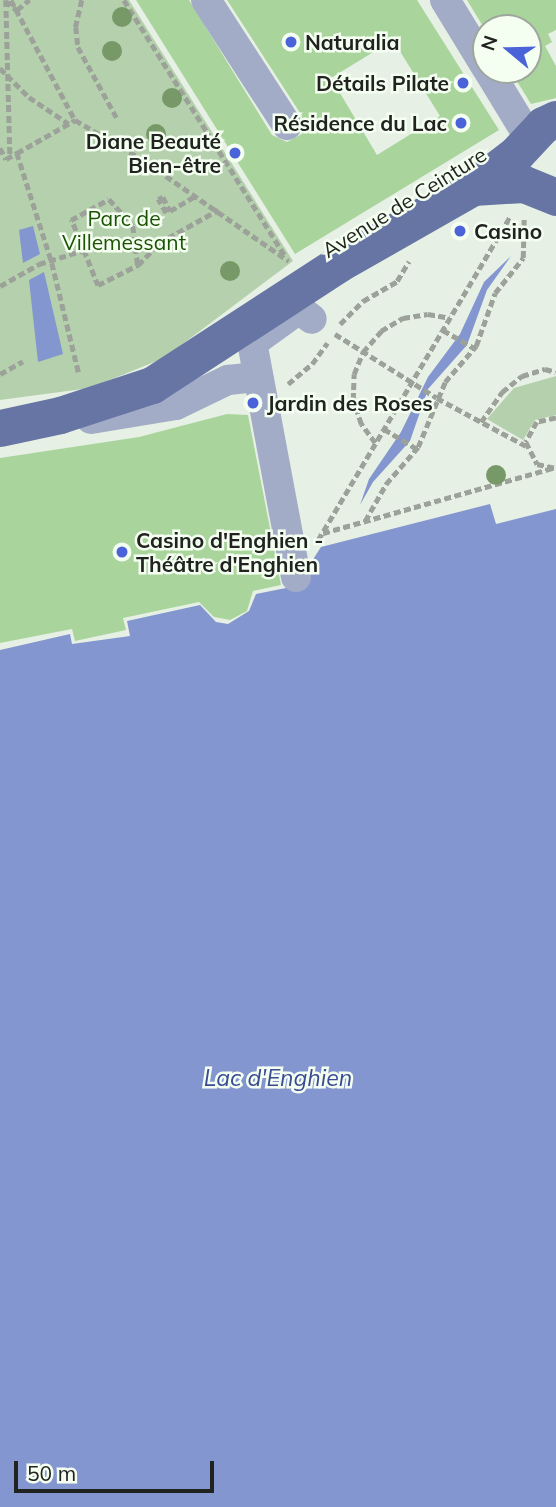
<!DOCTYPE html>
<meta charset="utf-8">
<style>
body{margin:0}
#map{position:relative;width:556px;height:1507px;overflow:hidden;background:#e7f0e4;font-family:Mulish,sans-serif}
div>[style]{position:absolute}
.green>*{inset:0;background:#b4d0ac}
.water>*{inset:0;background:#8396d0}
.building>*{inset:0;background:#a9d59d}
.path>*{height:4.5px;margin-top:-2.25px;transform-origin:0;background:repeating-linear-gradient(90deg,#9ca299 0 7px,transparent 0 10.5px)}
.minor>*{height:30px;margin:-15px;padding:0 15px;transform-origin:15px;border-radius:15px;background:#a3acc7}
.major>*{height:37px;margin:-18.5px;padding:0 18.5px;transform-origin:18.5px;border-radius:18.5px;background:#6675a4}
.trees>*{width:20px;height:20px;margin:-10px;border-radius:50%;background:#779968}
.dots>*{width:19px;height:19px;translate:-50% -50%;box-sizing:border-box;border:4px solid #f4fef1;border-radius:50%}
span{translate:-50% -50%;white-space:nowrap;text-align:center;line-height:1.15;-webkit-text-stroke:5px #f4fef1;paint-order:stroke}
.poi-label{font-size:21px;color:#20231f;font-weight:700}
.left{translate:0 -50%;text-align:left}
.right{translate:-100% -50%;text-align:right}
.street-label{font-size:21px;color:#20231f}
.park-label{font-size:21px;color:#1b5203}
.water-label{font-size:23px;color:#394b93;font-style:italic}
.north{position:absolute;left:472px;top:14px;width:70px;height:70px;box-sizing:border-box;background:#f4fef1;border:2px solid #9fa69d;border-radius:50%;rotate:289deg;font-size:19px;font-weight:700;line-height:28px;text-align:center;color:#20231f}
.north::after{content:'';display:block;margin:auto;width:24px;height:32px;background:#4a63d8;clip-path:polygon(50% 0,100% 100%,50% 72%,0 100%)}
.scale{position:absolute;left:14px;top:1461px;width:200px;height:32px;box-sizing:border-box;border:4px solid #20231f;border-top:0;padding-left:9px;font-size:21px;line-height:24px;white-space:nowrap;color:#20231f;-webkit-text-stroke:5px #f4fef1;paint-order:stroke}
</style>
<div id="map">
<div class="green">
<i style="clip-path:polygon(0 0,129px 0,293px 261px,164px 358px,90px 388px,0 400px)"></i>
<i style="clip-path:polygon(556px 376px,556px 415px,535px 420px,523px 440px,487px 419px,514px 388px)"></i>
</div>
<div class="water">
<i style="clip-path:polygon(33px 226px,40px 254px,23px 263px,19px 230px)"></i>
<i style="clip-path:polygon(511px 256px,487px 290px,467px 345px,428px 389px,410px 441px,373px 482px,360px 505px,369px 479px,401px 432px,428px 377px,460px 334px,484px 282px)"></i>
<i style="clip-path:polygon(44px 272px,63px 354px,38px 362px,29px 280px)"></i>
<i style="clip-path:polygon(490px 504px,496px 524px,556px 509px,556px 1507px,0 1507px,0 650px,70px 634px,72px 644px,130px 636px,127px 621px,200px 605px,216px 622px,228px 624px,249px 611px,256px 594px,296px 586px,321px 547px)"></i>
</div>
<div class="building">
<i style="clip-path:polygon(evenodd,136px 0,189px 0,272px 135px,287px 142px,302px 134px,302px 116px,227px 0,417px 0,499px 130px,295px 254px,136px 0,393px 40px,440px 116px,377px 155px,331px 78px,393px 40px)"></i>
<i style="clip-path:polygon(467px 0,556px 0,556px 30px,548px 34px,552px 42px,545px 46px,556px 66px,556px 98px,531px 104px,510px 70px,528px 70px,528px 28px,484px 28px)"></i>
<i style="clip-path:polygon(227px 414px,248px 415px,281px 585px,253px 591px,247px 611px,230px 620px,214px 617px,199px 602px,123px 618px,126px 630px,75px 641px,72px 629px,0 643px,0 458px,139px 437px)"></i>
</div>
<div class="path">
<i style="left:6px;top:0;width:157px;rotate:88.5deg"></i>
<i style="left:11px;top:0;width:136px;rotate:61.9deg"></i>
<i style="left:75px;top:120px;width:75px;rotate:30.3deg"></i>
<i style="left:140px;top:158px;width:181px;rotate:34.7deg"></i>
<i style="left:82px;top:0;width:28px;rotate:103deg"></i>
<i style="left:76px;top:27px;width:20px;rotate:84deg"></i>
<i style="left:78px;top:47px;width:83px;rotate:61.3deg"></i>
<i style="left:124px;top:0;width:304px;rotate:57.8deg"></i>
<i style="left:5px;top:1px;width:15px;rotate:37deg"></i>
<i style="left:17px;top:10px;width:16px;rotate:-40deg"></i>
<i style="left:0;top:68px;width:41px;rotate:45deg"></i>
<i style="left:29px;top:97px;width:48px;rotate:34deg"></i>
<i style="left:0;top:148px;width:13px;rotate:61deg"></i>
<i style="left:6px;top:159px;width:13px;rotate:-29deg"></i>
<i style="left:17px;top:153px;width:115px;rotate:72.3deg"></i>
<i style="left:52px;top:263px;width:114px;rotate:76.3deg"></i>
<i style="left:17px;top:153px;width:67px;rotate:-29.6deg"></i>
<i style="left:166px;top:213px;width:16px;rotate:-120deg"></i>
<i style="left:158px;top:199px;width:5px;rotate:-22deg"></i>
<i style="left:163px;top:197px;width:16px;rotate:63deg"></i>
<i style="left:170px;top:211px;width:29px;rotate:-31deg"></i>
<i style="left:84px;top:250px;width:33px;rotate:-113deg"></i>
<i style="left:71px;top:220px;width:43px;rotate:-28.9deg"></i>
<i style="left:109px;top:199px;width:36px;rotate:48deg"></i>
<i style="left:133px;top:226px;width:38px;rotate:83deg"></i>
<i style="left:0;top:286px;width:45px;rotate:-29.4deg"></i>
<i style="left:39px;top:264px;width:47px;rotate:-17.3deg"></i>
<i style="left:84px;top:250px;width:38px;rotate:68deg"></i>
<i style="left:98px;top:285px;width:45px;rotate:-26.6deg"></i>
<i style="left:138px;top:265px;width:30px;rotate:-46deg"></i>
<i style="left:159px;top:243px;width:68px;rotate:-29.2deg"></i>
<i style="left:340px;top:324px;width:33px;rotate:-45deg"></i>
<i style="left:363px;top:301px;width:39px;rotate:-30deg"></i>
<i style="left:397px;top:281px;width:23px;rotate:-59deg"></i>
<i style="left:443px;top:330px;width:36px;rotate:30deg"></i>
<i style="left:335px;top:334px;width:120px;rotate:32.1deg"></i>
<i style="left:437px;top:398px;width:101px;rotate:28.3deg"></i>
<i style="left:0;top:374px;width:26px;rotate:-29deg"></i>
<i style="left:288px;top:384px;width:31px;rotate:-40deg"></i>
<i style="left:312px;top:364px;width:26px;rotate:-54deg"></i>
<i style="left:556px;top:418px;width:19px;rotate:168deg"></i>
<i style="left:537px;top:422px;width:23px;rotate:119deg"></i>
<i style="left:526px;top:442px;width:25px;rotate:63deg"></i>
<i style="left:537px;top:464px;width:19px;rotate:12deg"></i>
<i style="left:481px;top:422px;width:37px;rotate:-55deg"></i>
<i style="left:502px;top:392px;width:26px;rotate:-39deg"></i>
<i style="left:522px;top:376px;width:24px;rotate:-17deg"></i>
<i style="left:545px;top:369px;width:11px;rotate:15deg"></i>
<i style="left:384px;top:429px;width:39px;rotate:31deg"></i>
<i style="left:375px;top:443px;width:24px;rotate:-126deg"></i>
<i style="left:361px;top:424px;width:25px;rotate:-108deg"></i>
<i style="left:353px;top:400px;width:26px;rotate:-88deg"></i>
<i style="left:354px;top:374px;width:24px;rotate:-68deg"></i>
<i style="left:363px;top:352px;width:28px;rotate:-49deg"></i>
<i style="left:381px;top:331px;width:26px;rotate:-31deg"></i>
<i style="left:403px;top:318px;width:25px;rotate:-9deg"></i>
<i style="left:428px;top:314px;width:22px;rotate:10deg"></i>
<i style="left:365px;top:521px;width:43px;rotate:-60.4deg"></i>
<i style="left:386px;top:484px;width:49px;rotate:-49.1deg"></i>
<i style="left:418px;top:447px;width:70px;rotate:-67.4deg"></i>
<i style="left:445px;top:382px;width:48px;rotate:-49.3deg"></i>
<i style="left:476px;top:346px;width:56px;rotate:-70.3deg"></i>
<i style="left:495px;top:293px;width:45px;rotate:-51.3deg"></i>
<i style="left:523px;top:258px;width:42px;rotate:-88.6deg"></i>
<i style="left:323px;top:533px;width:239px;rotate:-15.8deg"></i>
<i style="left:318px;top:540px;width:376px;rotate:-59.3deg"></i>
</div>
<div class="minor">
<i style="left:206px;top:0;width:149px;rotate:57.1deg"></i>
<i style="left:445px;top:0;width:79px;rotate:58.5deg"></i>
<i style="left:488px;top:70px;width:81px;rotate:58.7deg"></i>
<i style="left:91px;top:419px;width:86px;rotate:-9.4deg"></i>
<i style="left:176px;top:405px;width:58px;rotate:-25.7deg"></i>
<i style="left:228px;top:380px;width:29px;rotate:-6deg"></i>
<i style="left:296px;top:577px;width:238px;rotate:-100.6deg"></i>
<i style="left:252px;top:343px;width:58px;rotate:-35.9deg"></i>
<i style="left:299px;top:309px;width:16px;rotate:38deg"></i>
</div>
<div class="major">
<i style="left:473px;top:187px;width:51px;rotate:-3.4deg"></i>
<i style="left:524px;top:184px;width:35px;rotate:22deg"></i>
<i style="left:0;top:428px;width:61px;rotate:-12.2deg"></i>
<i style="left:60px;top:415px;width:97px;rotate:-18.1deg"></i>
<i style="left:152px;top:385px;width:222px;rotate:-33deg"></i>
<i style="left:338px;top:264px;width:155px;rotate:-29.7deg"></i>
<i style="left:473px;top:187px;width:54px;rotate:-37.5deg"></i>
<i style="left:516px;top:154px;width:40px;rotate:-47deg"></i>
<i style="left:543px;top:125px;width:14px;rotate:-25deg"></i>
</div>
<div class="trees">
<i style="left:122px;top:17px"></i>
<i style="left:112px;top:51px"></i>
<i style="left:172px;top:98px"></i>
<i style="left:156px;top:134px"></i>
<i style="left:230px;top:271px"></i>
<i style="left:496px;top:475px"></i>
</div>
<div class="dots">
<i style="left:291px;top:42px;background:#4a63d8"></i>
<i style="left:463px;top:83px;background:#4a63d8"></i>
<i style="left:461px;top:123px;background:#4a63d8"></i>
<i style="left:235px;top:153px;background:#4a63d8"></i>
<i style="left:460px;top:231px;background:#4a63d8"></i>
<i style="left:253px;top:403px;background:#4a63d8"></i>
<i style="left:122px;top:552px;background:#4a63d8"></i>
</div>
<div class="poi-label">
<span class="left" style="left:305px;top:42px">Naturalia</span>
<span class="right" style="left:449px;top:83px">Détails Pilate</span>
<span class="right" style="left:447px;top:123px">Résidence du Lac</span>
<span class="right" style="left:221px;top:153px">Diane Beauté<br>Bien-être</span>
<span class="left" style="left:474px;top:231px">Casino</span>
<span class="left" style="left:267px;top:403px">Jardin des Roses</span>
<span class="left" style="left:136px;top:552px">Casino d'Enghien -<br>Théâtre d'Enghien</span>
</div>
<div class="street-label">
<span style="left:404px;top:202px;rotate:-32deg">Avenue de Ceinture</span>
</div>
<div class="park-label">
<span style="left:124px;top:230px">Parc de<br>Villemessant</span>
</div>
<div class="water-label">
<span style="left:278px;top:1078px">Lac d'Enghien</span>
</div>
<div class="north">N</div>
<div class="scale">50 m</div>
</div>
